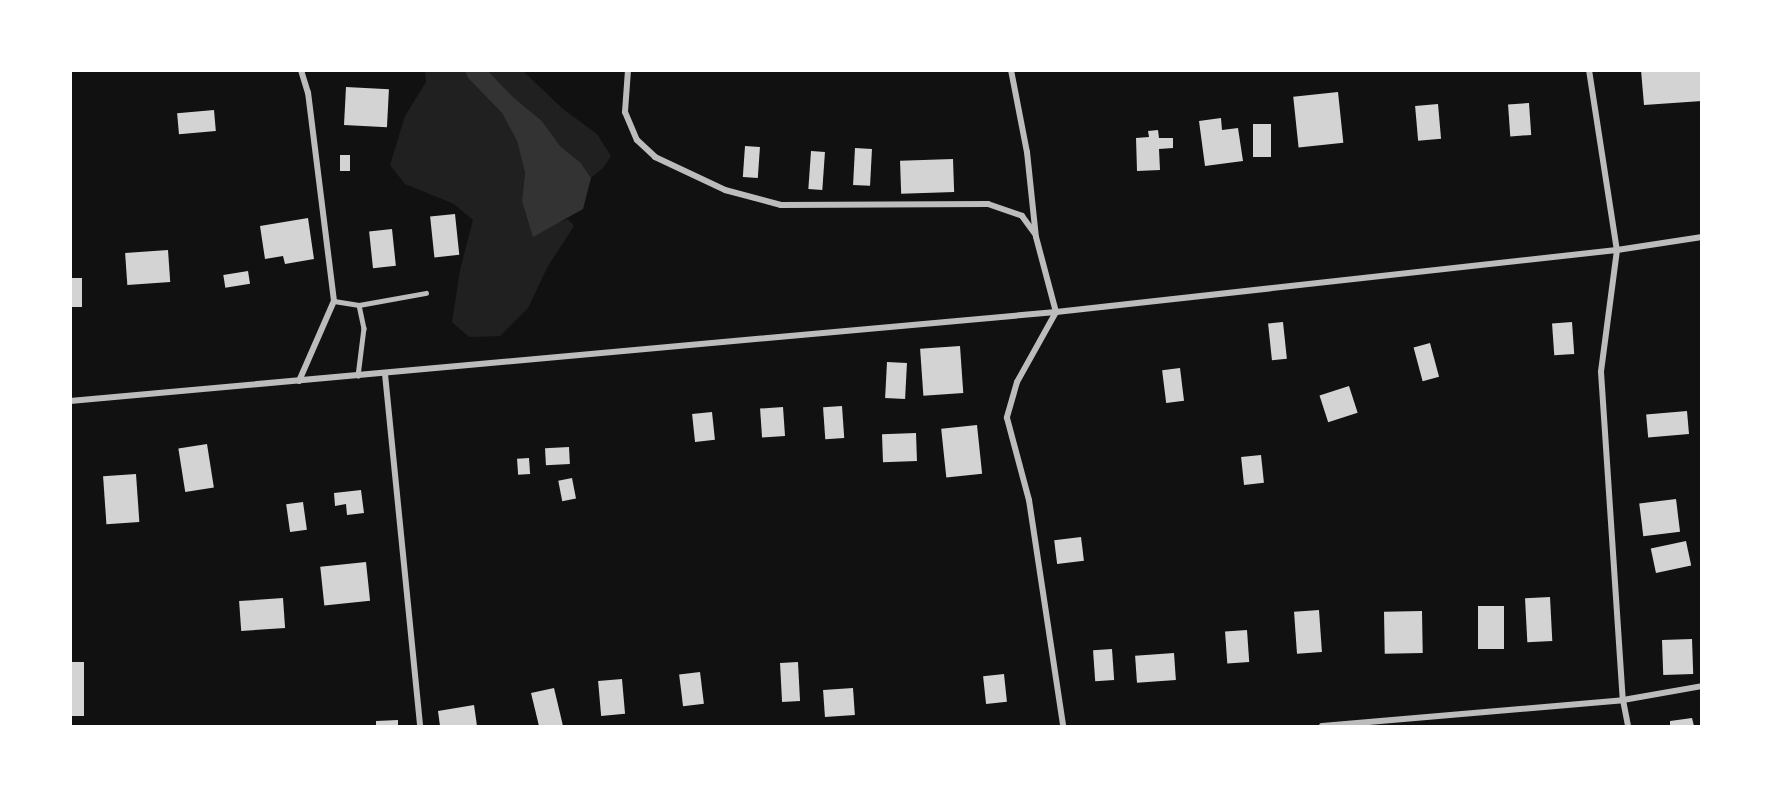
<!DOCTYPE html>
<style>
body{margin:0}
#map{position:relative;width:1772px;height:797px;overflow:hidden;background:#111;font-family:"Noto Sans",sans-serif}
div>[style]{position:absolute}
.green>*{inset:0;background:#202020}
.water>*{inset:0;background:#333}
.building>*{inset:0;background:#d3d3d3;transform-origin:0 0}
.service>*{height:4.5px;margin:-2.25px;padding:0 2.25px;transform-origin:2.25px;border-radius:2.25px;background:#bcbcbc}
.minor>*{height:6px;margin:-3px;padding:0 3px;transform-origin:3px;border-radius:3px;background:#bcbcbc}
span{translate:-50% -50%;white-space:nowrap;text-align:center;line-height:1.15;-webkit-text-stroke:6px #fff;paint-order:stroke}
.frame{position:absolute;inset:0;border:72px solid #fff;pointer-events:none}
</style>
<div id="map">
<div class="green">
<i style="clip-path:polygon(425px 71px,465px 71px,468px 78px,502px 113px,517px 141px,525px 173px,522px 201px,533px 236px,544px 228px,568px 219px,574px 226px,548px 266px,528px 308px,500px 336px,469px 337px,452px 322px,460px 270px,473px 220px,454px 204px,405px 184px,390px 165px,405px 116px,426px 82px)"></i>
<i style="clip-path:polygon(488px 71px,523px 71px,563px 109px,597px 134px,611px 156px,603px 168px,591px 178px,581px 163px,560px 146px,542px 121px,513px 97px)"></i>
</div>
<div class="water">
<i style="clip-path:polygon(465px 71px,488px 71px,513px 97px,542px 121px,560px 146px,581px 163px,591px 178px,583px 209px,533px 237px,522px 201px,525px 173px,517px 141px,502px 113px,468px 78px)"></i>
</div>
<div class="building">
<i style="clip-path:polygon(1641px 70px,1702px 70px,1702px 101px,1644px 105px)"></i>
<i style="left:346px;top:87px;width:43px;height:38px;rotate:3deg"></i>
<i style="left:1338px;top:92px;width:51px;height:45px;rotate:84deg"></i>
<i style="left:1529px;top:103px;width:32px;height:21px;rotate:86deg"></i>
<i style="left:1438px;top:104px;width:35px;height:23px;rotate:85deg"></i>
<i style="left:214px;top:110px;width:21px;height:37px;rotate:85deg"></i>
<i style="clip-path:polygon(1221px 118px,1222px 130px,1238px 128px,1243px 161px,1205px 166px,1199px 121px)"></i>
<i style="left:1253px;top:124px;width:18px;height:33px"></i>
<i style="clip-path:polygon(1158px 130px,1159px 138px,1173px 138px,1173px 148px,1159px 149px,1160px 170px,1137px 171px,1136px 138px,1149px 137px,1148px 131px)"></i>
<i style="left:745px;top:146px;width:15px;height:31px;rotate:4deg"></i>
<i style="left:855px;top:148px;width:17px;height:37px;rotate:3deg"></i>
<i style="left:811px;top:151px;width:14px;height:38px;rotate:4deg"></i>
<i style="left:340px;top:155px;width:10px;height:16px"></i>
<i style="left:953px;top:159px;width:33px;height:53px;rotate:88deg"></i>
<i style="left:455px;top:214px;width:41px;height:25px;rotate:84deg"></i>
<i style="clip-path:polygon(308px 218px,314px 259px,285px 264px,283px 256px,265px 259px,260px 226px)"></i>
<i style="left:392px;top:229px;width:37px;height:23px;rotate:84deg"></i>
<i style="left:168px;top:250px;width:32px;height:43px;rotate:86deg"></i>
<i style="left:248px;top:271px;width:13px;height:25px;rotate:81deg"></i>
<i style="left:70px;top:278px;width:12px;height:29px"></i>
<i style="left:1283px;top:322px;width:37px;height:15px;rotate:84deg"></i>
<i style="left:1572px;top:322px;width:32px;height:20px;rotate:86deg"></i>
<i style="left:1430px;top:343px;width:35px;height:17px;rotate:75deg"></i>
<i style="left:960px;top:346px;width:47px;height:40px;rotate:86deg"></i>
<i style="left:887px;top:362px;width:20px;height:36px;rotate:3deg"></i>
<i style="left:1180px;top:368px;width:33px;height:18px;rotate:83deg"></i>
<i style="left:1349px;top:386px;width:28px;height:31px;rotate:72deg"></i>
<i style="left:842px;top:406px;width:32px;height:19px;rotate:86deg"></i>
<i style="left:783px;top:407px;width:29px;height:23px;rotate:86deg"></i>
<i style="left:1687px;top:411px;width:23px;height:41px;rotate:85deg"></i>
<i style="left:712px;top:412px;width:28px;height:20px;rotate:84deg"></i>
<i style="left:977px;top:425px;width:49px;height:36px;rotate:84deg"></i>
<i style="left:916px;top:433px;width:28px;height:34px;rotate:88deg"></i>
<i style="left:207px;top:444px;width:44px;height:29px;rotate:81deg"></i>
<i style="left:569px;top:447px;width:17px;height:24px;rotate:87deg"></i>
<i style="left:1261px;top:455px;width:28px;height:20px;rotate:84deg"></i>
<i style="left:529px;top:458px;width:16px;height:12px;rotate:86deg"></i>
<i style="left:136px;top:474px;width:48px;height:33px;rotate:86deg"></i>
<i style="left:572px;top:478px;width:21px;height:14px;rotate:79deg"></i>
<i style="clip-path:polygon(361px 490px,364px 513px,347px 515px,346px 504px,335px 506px,334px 493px)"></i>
<i style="left:1676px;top:499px;width:33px;height:37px;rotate:83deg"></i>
<i style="left:303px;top:502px;width:28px;height:17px;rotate:82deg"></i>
<i style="left:1081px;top:537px;width:24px;height:27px;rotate:83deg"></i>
<i style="left:1686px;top:541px;width:25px;height:36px;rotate:78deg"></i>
<i style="left:366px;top:562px;width:39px;height:46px;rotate:84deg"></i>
<i style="left:1550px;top:597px;width:44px;height:25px;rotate:87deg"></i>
<i style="left:283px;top:598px;width:30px;height:44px;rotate:86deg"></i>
<i style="left:1478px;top:606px;width:26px;height:43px"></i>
<i style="left:1319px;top:610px;width:42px;height:25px;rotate:86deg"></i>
<i style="left:1422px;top:611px;width:42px;height:38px;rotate:89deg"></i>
<i style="left:1247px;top:630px;width:32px;height:22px;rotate:86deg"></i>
<i style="left:1692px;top:639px;width:35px;height:30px;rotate:88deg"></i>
<i style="left:1112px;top:649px;width:31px;height:19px;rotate:86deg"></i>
<i style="left:1174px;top:653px;width:27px;height:39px;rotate:86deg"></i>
<i style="left:70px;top:662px;width:14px;height:54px"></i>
<i style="left:798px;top:662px;width:39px;height:18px;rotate:87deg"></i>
<i style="left:700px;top:672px;width:32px;height:21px;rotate:83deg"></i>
<i style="left:1004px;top:674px;width:28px;height:21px;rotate:84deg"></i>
<i style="left:622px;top:679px;width:35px;height:24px;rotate:85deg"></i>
<i style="clip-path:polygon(554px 688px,563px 726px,539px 726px,531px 693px)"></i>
<i style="left:853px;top:688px;width:27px;height:30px;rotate:86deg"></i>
<i style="clip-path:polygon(474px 705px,477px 726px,440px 726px,438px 711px)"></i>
<i style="clip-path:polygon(1692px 718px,1694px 726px,1670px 726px,1670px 721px)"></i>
<i style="clip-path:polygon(398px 720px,398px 726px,376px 726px,376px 721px)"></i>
</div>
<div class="service">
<i style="left:334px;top:301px;width:25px;rotate:9deg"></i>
<i style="left:359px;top:305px;width:24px;rotate:78deg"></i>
<i style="left:364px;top:328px;width:48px;rotate:97.1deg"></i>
<i style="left:359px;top:305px;width:68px;rotate:-10.2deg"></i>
</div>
<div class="minor">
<i style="left:628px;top:70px;width:42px;rotate:94.1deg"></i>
<i style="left:625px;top:112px;width:30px;rotate:67deg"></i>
<i style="left:637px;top:140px;width:25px;rotate:43deg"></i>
<i style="left:655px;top:157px;width:77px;rotate:25.2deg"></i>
<i style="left:725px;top:190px;width:58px;rotate:15deg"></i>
<i style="left:781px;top:205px;width:207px;rotate:-0.3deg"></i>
<i style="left:988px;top:204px;width:36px;rotate:19deg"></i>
<i style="left:1022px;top:216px;width:22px;rotate:54deg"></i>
<i style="left:1011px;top:70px;width:84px;rotate:79deg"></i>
<i style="left:1027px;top:152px;width:85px;rotate:84deg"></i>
<i style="left:1036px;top:237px;width:78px;rotate:75.1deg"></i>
<i style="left:1056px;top:312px;width:80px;rotate:119.1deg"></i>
<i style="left:1017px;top:382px;width:37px;rotate:106deg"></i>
<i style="left:1007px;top:418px;width:85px;rotate:75deg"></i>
<i style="left:1029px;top:500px;width:229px;rotate:81.4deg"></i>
<i style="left:1589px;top:70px;width:182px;rotate:81.2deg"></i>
<i style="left:1617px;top:250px;width:123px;rotate:97.5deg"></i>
<i style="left:1601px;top:372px;width:329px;rotate:86.2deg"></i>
<i style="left:1623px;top:700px;width:26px;rotate:79deg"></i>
<i style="left:385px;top:374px;width:354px;rotate:84.3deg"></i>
<i style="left:299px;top:381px;width:87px;rotate:-66.4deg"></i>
<i style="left:334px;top:301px;width:210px;rotate:-97.1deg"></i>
<i style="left:308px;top:93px;width:24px;rotate:-107deg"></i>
<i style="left:70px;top:401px;width:990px;rotate:-5.16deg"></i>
<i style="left:1056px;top:312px;width:564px;rotate:-6.31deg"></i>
<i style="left:1617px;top:250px;width:86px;rotate:-8.7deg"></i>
<i style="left:1322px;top:726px;width:302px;rotate:-4.9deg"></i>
<i style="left:1623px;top:700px;width:80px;rotate:-10deg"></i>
</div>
<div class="frame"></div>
</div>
